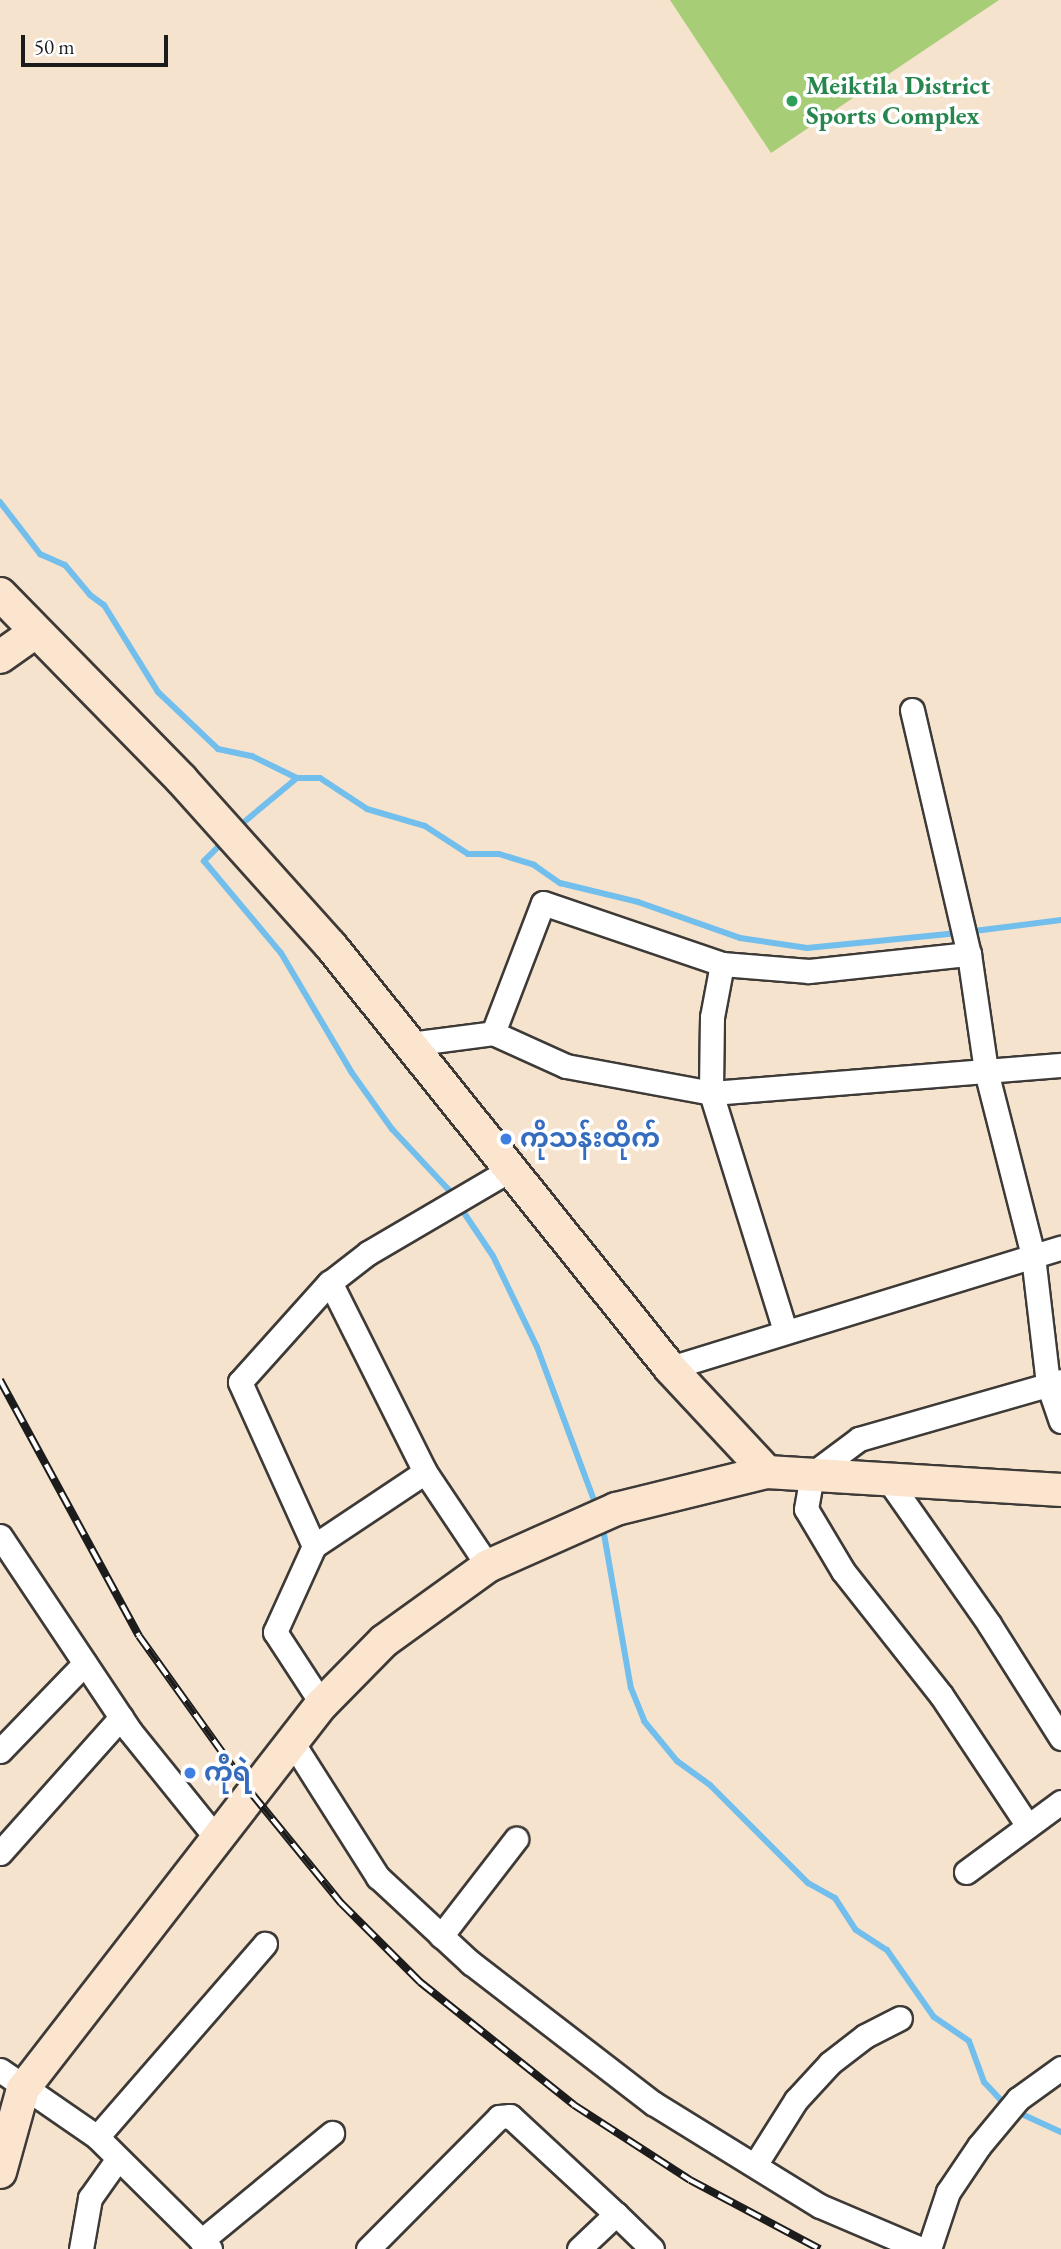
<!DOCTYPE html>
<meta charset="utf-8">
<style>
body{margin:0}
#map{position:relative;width:1061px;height:2249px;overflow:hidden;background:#f6e3cd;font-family:"EB Garamond","Noto Sans Myanmar",serif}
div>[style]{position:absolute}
.green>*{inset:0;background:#a7cd77}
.stream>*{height:6px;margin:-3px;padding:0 3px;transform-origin:3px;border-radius:3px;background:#72beec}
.roads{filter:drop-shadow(2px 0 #3d3a37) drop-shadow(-2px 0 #3d3a37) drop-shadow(0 2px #3d3a37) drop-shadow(0 -2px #3d3a37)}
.street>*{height:23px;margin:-11.5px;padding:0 11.5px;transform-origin:11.5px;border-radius:11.5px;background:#fff}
.secondary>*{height:32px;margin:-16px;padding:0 16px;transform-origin:16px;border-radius:16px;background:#fce5cf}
.rail>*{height:8px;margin-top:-4px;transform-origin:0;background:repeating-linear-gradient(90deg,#fff 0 16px,#1c1c1c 0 32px);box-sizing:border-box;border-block:2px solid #1c1c1c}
.dots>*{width:19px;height:19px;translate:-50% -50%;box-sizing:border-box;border:4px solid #fff;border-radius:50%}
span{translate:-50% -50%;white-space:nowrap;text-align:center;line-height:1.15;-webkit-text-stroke:7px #fff;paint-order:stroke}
.leisure-label{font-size:26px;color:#27864d;font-weight:700}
.left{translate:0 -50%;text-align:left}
.shop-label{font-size:26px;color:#366cbe;font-weight:700}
.scale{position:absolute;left:21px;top:35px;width:147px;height:32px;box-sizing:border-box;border:4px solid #1c1c1c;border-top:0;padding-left:9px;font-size:21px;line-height:24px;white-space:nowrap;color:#1c1c1c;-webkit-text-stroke:5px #fff;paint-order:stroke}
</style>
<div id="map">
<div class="green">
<i style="clip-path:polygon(670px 0,999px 0,771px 153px)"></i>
</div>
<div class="stream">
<i style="left:0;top:502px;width:66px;rotate:52.4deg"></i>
<i style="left:40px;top:554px;width:27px;rotate:24deg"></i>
<i style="left:65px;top:565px;width:39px;rotate:50deg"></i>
<i style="left:90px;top:595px;width:17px;rotate:36deg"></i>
<i style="left:104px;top:605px;width:102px;rotate:58.2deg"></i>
<i style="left:158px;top:692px;width:83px;rotate:43.5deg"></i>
<i style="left:218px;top:749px;width:35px;rotate:12deg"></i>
<i style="left:252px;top:756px;width:50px;rotate:26.1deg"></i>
<i style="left:297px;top:778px;width:23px"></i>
<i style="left:320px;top:778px;width:56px;rotate:33.4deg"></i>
<i style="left:367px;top:809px;width:60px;rotate:16.3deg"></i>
<i style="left:425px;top:826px;width:51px;rotate:33.1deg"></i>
<i style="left:468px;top:854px;width:31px"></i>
<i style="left:499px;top:854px;width:37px;rotate:17deg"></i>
<i style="left:534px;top:865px;width:32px;rotate:35deg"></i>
<i style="left:560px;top:883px;width:80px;rotate:13.7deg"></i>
<i style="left:638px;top:902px;width:108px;rotate:19.4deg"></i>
<i style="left:740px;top:938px;width:68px;rotate:8.5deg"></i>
<i style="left:807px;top:948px;width:152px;rotate:-5.7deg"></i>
<i style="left:238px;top:827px;width:77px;rotate:-39.7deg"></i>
<i style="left:225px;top:840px;width:30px;rotate:135deg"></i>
<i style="left:204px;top:861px;width:120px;rotate:50.1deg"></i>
<i style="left:281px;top:953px;width:139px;rotate:59.4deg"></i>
<i style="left:352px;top:1073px;width:69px;rotate:54.5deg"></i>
<i style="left:392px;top:1129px;width:82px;rotate:47deg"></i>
<i style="left:448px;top:1189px;width:81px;rotate:56.1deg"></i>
<i style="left:493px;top:1256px;width:101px;rotate:64.2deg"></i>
<i style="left:537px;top:1347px;width:163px;rotate:69.6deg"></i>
<i style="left:974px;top:931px;width:88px;rotate:-7.2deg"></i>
<i style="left:604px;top:1534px;width:156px;rotate:80.1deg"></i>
<i style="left:631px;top:1688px;width:35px;rotate:68deg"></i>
<i style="left:644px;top:1721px;width:52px;rotate:50.5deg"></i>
<i style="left:677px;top:1761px;width:41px;rotate:36deg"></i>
<i style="left:710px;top:1785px;width:139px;rotate:45deg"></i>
<i style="left:808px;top:1883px;width:31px;rotate:29deg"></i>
<i style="left:835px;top:1898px;width:38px;rotate:57deg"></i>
<i style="left:856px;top:1930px;width:37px;rotate:33deg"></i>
<i style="left:887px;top:1950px;width:82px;rotate:55deg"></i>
<i style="left:934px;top:2017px;width:42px;rotate:34.4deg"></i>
<i style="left:969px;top:2041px;width:44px;rotate:69.9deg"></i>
<i style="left:984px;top:2082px;width:33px;rotate:47deg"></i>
<i style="left:1015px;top:2111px;width:51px;rotate:24.5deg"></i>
</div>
<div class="roads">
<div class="street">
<i style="left:912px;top:710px;width:251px;rotate:76.9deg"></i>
<i style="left:969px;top:954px;width:118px;rotate:81.7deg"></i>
<i style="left:986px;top:1071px;width:191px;rotate:75.7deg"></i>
<i style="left:1033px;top:1256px;width:129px;rotate:83.3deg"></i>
<i style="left:1048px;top:1384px;width:39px;rotate:71deg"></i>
<i style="left:722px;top:964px;width:54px;rotate:100.7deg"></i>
<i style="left:712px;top:1017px;width:76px;rotate:90.8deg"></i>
<i style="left:711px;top:1093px;width:248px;rotate:72.7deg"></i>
<i style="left:493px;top:1033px;width:139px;rotate:-69deg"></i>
<i style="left:543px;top:903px;width:189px;rotate:18.8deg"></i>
<i style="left:722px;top:964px;width:87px;rotate:4.6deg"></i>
<i style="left:809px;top:971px;width:161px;rotate:-6.1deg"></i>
<i style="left:410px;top:1044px;width:84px;rotate:-7.5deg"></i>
<i style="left:493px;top:1033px;width:80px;rotate:24.3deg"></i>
<i style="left:566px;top:1066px;width:147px;rotate:10.5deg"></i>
<i style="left:711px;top:1093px;width:351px;rotate:-4.6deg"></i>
<i style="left:330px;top:1282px;width:212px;rotate:63.4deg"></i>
<i style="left:425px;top:1472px;width:113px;rotate:56.2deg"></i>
<i style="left:670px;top:1368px;width:409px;rotate:-17.1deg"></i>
<i style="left:889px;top:1481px;width:174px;rotate:55deg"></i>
<i style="left:989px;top:1624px;width:135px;rotate:57.7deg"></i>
<i style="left:0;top:1536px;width:234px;rotate:56.3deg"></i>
<i style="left:130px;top:1731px;width:140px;rotate:51.1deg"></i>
<i style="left:314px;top:1546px;width:180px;rotate:-114.3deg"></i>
<i style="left:240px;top:1382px;width:132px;rotate:-48.1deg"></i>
<i style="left:328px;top:1284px;width:51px;rotate:-37.8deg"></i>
<i style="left:368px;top:1253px;width:166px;rotate:-30.4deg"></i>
<i style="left:322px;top:1704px;width:86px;rotate:-123.1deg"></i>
<i style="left:275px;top:1632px;width:94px;rotate:-65.6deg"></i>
<i style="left:314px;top:1546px;width:133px;rotate:-33.7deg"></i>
<i style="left:295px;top:1738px;width:10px;rotate:84deg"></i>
<i style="left:296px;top:1748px;width:153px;rotate:57.6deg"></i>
<i style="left:378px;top:1877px;width:127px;rotate:42.8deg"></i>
<i style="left:471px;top:1963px;width:230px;rotate:37.6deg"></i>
<i style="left:653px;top:2103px;width:196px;rotate:31.7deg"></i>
<i style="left:820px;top:2206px;width:110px;rotate:23.1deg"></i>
<i style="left:0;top:1751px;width:122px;rotate:-46deg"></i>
<i style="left:1028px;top:1826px;width:157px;rotate:-123.6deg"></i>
<i style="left:941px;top:1695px;width:158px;rotate:-128.3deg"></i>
<i style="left:843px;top:1571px;width:72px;rotate:-120.8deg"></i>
<i style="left:806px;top:1509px;width:36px;rotate:-80deg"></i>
<i style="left:812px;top:1474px;width:59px;rotate:-36.7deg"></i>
<i style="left:859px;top:1439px;width:210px;rotate:-16deg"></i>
<i style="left:0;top:1853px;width:182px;rotate:-48.3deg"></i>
<i style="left:966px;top:1872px;width:118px;rotate:-36.4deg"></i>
<i style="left:441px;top:1936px;width:123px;rotate:-52.3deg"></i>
<i style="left:0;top:2070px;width:118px;rotate:34.6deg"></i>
<i style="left:97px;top:2137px;width:159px;rotate:44.7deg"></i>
<i style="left:97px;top:2137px;width:256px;rotate:-49deg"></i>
<i style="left:755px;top:2165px;width:77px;rotate:-57.8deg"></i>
<i style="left:796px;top:2100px;width:50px;rotate:-47.4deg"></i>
<i style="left:830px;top:2063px;width:44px;rotate:-37.6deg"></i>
<i style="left:865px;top:2036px;width:39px;rotate:-27deg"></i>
<i style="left:201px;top:2241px;width:170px;rotate:-39.5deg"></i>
<i style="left:81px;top:2249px;width:52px;rotate:-80deg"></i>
<i style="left:90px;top:2198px;width:47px;rotate:-54.6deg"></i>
<i style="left:368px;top:2249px;width:186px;rotate:-45.2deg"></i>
<i style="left:499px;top:2117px;width:11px;rotate:-5deg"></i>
<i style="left:510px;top:2116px;width:144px;rotate:42.8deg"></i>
<i style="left:579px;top:2249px;width:51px;rotate:-43.4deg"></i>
<i style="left:616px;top:2214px;width:50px;rotate:44.2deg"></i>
<i style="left:929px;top:2249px;width:60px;rotate:-71.6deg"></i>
<i style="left:948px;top:2192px;width:55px;rotate:-56deg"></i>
<i style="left:979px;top:2146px;width:61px;rotate:-50.3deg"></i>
<i style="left:1018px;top:2099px;width:53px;rotate:-35.8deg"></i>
</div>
<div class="secondary">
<i style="left:0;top:594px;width:260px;rotate:45.6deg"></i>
<i style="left:182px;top:780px;width:223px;rotate:48.1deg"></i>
<i style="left:331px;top:946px;width:541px;rotate:51.22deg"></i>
<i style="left:670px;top:1368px;width:142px;rotate:47deg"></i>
<i style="left:0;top:657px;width:42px;rotate:-35.2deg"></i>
<i style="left:0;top:2172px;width:86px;rotate:-74.5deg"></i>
<i style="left:23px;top:2089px;width:487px;rotate:-52.2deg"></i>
<i style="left:322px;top:1704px;width:88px;rotate:-45.5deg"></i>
<i style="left:384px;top:1641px;width:128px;rotate:-35.8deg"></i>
<i style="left:488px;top:1566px;width:140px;rotate:-24deg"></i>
<i style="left:616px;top:1509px;width:155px;rotate:-13.8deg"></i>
<i style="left:767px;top:1472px;width:295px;rotate:3.5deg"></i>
</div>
</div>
<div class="rail">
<i style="left:0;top:1380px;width:291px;rotate:61.5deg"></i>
<i style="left:139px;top:1636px;width:194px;rotate:54.4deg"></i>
<i style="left:252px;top:1794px;width:141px;rotate:50.8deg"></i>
<i style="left:341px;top:1903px;width:112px;rotate:45deg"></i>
<i style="left:420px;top:1982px;width:197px;rotate:38.6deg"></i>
<i style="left:574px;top:2105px;width:138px;rotate:32.9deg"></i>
<i style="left:690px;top:2180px;width:147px;rotate:28deg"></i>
</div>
<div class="dots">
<i style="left:792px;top:101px;background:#2e9e5b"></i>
<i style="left:506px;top:1139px;background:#3f7fe0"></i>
<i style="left:190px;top:1773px;background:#3f7fe0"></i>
</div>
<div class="leisure-label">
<span class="left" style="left:806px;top:101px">Meiktila District<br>Sports Complex</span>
</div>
<div class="shop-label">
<span class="left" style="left:520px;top:1139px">ကိုသန်းထိုက်</span>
<span class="left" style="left:204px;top:1773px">ကိုရဲ</span>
</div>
<div class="scale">50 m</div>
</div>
